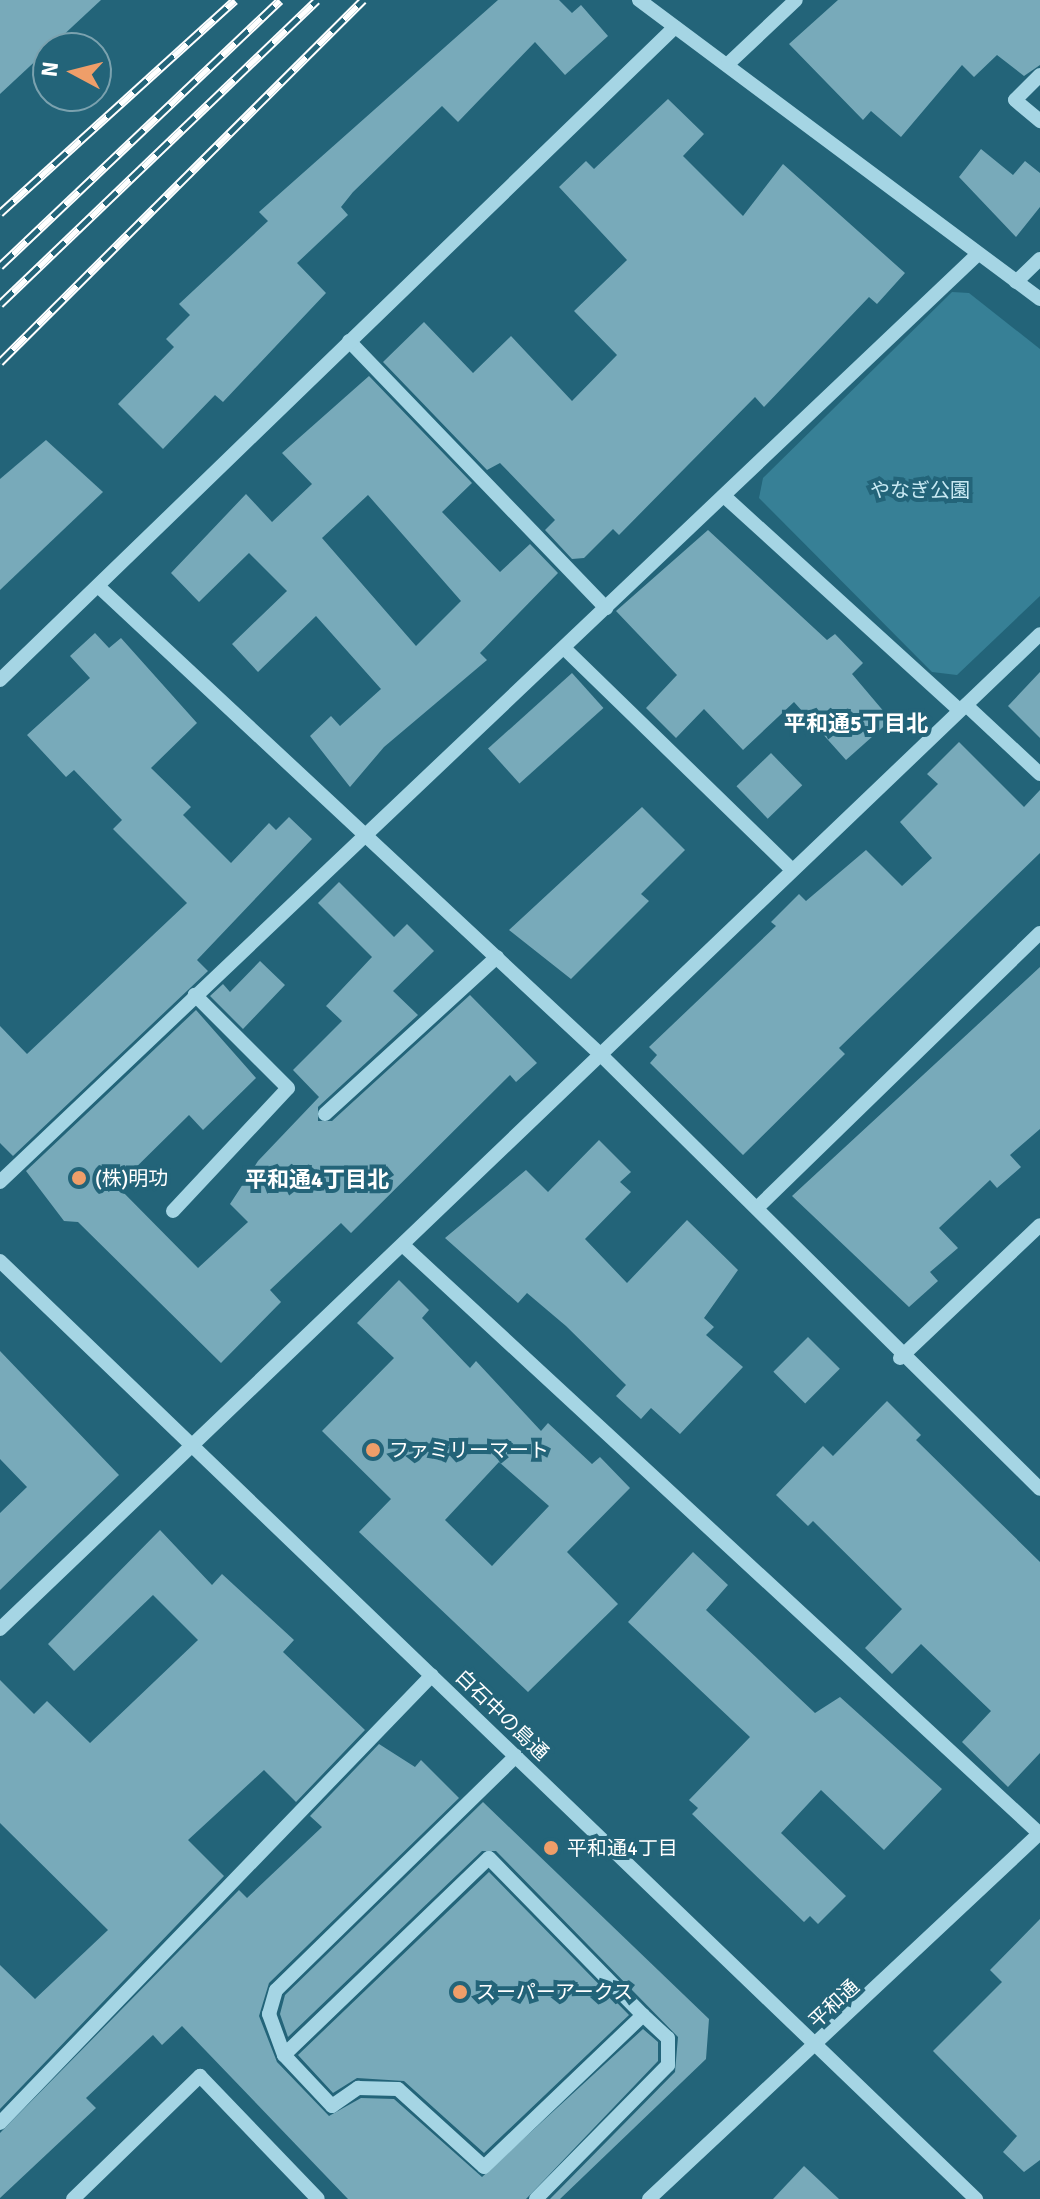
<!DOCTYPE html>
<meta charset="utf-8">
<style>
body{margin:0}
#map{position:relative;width:1040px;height:2199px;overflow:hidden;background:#236479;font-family:Signika,"Noto Sans JP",sans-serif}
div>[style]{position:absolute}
.green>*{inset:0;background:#378096}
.building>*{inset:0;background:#78aaba;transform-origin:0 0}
.minor>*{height:14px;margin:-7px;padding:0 7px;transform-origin:7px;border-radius:7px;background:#a5d5e4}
.rail>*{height:9px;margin-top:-4.5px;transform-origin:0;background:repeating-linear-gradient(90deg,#236479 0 18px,#fff 0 36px);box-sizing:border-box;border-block:2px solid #fff}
.dots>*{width:22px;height:22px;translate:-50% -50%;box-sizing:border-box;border:4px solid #236479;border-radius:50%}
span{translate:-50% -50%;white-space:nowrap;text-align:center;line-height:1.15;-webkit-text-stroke:8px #236479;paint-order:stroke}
.park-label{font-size:20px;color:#c8e9f3}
.poi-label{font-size:20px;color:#fff}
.left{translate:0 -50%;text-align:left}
.street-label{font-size:20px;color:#fff}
.neighbourhood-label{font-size:22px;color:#fff;font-weight:700}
.north{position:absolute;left:32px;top:32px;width:80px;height:80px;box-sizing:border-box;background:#236479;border:2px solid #7ba2af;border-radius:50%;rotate:277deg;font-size:22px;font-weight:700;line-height:32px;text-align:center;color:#fff}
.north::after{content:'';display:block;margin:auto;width:28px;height:36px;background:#ef9e69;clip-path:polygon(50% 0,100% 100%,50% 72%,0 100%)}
</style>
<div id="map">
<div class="green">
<i style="clip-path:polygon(952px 292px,969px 293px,1040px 349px,1040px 596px,957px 675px,932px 672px,759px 498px,763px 478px)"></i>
</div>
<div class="building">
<i style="clip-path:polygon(0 0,101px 0,0 94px)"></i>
<i style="clip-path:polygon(498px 0,559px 0,572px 13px,581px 5px,608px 36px,565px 75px,535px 42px,458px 122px,442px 106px,353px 192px,341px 207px,348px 215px,297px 263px,326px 293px,223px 402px,215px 395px,163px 449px,118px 404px,174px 347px,166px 339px,190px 315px,179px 304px,268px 221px,259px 212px)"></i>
<i style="clip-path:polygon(838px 0,1040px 0,1040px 65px,1024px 76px,997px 55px,974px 77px,962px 65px,901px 137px,871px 111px,863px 120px,789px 44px)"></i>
<i style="clip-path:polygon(668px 99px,704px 134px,683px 156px,743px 216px,783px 164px,905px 273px,877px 304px,869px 297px,764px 407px,755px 397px,619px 535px,613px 529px,584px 558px,572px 559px,545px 530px,555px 520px,500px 463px,487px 470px,383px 362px,424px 322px,473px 373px,511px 336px,572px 401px,617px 355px,574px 311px,627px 260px,559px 187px,586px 161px,594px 169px)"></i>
<i style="clip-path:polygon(981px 149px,1013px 175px,1025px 161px,1040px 173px,1040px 207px,1016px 237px,959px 177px)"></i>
<i style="clip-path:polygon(evenodd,369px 376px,472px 483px,442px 512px,500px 572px,530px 544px,558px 573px,480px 653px,487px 660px,384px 747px,350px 787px,310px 736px,331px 716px,340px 726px,381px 689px,316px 616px,258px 672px,232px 644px,287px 591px,249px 553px,199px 602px,171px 573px,246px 494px,272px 522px,312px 484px,282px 453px,369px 376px,368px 495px,461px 601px,416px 646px,322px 538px,368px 495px)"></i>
<i style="clip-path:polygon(46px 440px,103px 492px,0 590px,0 479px)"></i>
<i style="clip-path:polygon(708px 530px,827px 640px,835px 634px,863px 663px,852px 674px,891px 720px,846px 760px,794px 702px,743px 750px,704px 709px,676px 738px,646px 708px,677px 675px,616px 611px)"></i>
<i style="clip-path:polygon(95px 633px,109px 648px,121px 638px,197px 723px,151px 768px,191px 807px,183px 815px,231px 863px,269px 823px,276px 830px,289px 817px,312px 839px,197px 960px,208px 971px,13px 1156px,0 1143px,0 1026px,27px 1054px,187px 903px,113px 829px,122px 820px,74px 770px,66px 777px,27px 735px,90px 678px,70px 656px)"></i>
<i style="clip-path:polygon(1040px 672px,1040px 738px,1008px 706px)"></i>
<i style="left:572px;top:673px;width:47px;height:113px;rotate:48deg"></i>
<i style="clip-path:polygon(959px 742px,1024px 807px,1040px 790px,1040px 853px,839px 1048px,845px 1054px,743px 1155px,650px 1063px,657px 1055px,649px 1047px,776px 926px,771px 922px,799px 894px,806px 901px,866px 850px,902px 886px,932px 858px,900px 822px,938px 784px,927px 774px)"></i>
<i style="left:771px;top:753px;width:45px;height:48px;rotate:46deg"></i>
<i style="clip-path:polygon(642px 807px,685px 850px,641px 894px,649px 901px,571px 979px,509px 930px)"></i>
<i style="clip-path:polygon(339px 882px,394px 937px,407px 924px,434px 951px,393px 991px,418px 1015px,318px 1107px,318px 1121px,332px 1121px,470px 995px,537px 1063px,516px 1082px,510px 1075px,351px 1233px,341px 1223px,270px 1290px,281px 1302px,221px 1363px,78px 1222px,64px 1221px,26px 1171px,196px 1010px,256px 1078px,203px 1130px,189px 1115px,117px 1186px,198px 1268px,248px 1222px,230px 1204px,258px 1161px,319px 1097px,293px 1070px,342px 1021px,326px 1006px,372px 957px,318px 903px)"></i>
<i style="clip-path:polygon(260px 961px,285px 985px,243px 1029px,210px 996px,223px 984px,230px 992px)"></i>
<i style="clip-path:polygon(1040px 967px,1040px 1129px,1010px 1155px,1021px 1167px,997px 1188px,990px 1180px,939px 1228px,958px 1248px,930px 1272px,938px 1281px,909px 1307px,792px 1196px)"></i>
<i style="clip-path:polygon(599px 1140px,631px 1172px,620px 1182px,631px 1192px,585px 1239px,627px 1283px,687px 1220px,738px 1270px,704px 1318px,714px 1327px,706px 1335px,743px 1367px,680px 1434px,651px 1408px,641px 1419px,616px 1396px,626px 1385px,566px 1326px,527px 1293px,518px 1303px,445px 1238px,526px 1170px,548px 1192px)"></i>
<i style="clip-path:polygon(evenodd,399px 1280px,429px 1310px,422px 1318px,470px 1368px,476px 1361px,541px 1431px,548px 1423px,592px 1464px,600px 1457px,630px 1488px,567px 1552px,618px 1604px,528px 1692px,359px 1532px,391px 1499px,322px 1431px,394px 1358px,357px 1323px,399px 1280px,499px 1462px,549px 1506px,492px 1566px,445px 1520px,499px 1462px)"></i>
<i style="left:808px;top:1337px;width:45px;height:49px;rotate:45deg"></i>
<i style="clip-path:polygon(0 1351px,119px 1475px,0 1590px,0 1513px,27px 1487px,0 1459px)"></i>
<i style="clip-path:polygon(887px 1401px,921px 1435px,916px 1440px,1040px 1562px,1040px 1753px,1008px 1787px,962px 1742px,991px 1711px,921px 1644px,892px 1674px,865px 1648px,902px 1609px,813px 1521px,808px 1526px,776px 1495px,823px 1446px,833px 1456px)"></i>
<i style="clip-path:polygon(160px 1530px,212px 1585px,222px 1574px,294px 1640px,283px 1652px,365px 1730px,296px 1802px,264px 1770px,188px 1840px,224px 1876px,0 2109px,0 1965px,35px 1999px,108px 1930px,0 1823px,0 1680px,34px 1714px,47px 1701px,90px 1743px,198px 1640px,153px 1595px,74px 1671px,48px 1644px)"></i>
<i style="clip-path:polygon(693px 1552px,728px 1585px,706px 1610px,815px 1713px,840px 1697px,942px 1789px,884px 1850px,821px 1790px,781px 1833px,846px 1896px,818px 1924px,810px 1916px,804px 1922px,692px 1814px,698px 1808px,689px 1800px,750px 1737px,628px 1622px)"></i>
<i style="clip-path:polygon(379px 1744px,415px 1767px,421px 1760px,459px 1798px,269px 1983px,259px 2016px,277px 2062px,329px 2116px,361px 2098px,394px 2099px,482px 2177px,643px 2029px,658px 2042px,658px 2061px,526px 2199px,348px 2199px,182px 2026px,162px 2045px,153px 2035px,86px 2098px,96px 2108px,0 2198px,0 2133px,239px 1890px,247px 1898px,322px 1827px,310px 1816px)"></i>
<i style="clip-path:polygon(483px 1802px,709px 2019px,706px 2059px,560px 2199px,550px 2199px,675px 2072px,678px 2037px,496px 1851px,482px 1851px,288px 2037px,280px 2014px,285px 1995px)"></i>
<i style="clip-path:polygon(489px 1872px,629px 2015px,484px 2153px,404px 2081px,357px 2078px,333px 2093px,298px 2055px)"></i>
<i style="clip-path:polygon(1040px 1919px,1040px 2160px,1024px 2172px,1003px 2152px,1017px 2136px,933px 2051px,1002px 1982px,990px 1970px)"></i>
<i style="clip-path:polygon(804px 2166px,839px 2199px,773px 2199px)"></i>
</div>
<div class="minor">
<i style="left:639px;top:0;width:500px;rotate:36.71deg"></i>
<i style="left:728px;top:64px;width:93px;rotate:-43.3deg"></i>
<i style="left:1040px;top:75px;width:35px;rotate:135deg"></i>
<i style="left:1015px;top:100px;width:33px;rotate:40deg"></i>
<i style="left:1016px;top:282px;width:33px;rotate:-44deg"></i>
<i style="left:349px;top:341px;width:371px;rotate:46.1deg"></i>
<i style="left:724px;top:496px;width:318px;rotate:42.3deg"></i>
<i style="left:98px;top:586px;width:688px;rotate:43deg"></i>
<i style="left:601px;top:1055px;width:617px;rotate:44.67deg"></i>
<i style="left:564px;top:648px;width:318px;rotate:44.2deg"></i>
<i style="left:0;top:680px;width:939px;rotate:-44.05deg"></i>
<i style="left:966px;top:705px;width:101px;rotate:43deg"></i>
<i style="left:325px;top:1114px;width:233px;rotate:-42.4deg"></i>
<i style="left:0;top:1182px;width:1348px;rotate:-43.5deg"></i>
<i style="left:758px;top:1207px;width:393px;rotate:-44.2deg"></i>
<i style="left:173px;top:1211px;width:168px;rotate:-46.9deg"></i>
<i style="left:288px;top:1088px;width:132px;rotate:-135deg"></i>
<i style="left:406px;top:1248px;width:863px;rotate:42.75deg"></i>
<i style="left:0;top:1261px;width:1354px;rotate:43.86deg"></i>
<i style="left:900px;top:1358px;width:193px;rotate:-43.5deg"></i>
<i style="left:0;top:1629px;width:1439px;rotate:-43.73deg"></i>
<i style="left:516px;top:1756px;width:335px;rotate:135.7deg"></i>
<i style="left:276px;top:1990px;width:25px;rotate:106deg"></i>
<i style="left:269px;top:2014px;width:44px;rotate:69.9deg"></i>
<i style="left:284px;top:2055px;width:70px;rotate:46.7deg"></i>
<i style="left:332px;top:2106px;width:32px;rotate:-35deg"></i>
<i style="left:358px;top:2088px;width:40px;rotate:1.4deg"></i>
<i style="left:398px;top:2089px;width:116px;rotate:42.2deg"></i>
<i style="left:484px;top:2167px;width:220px;rotate:-43.7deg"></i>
<i style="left:643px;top:2015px;width:34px;rotate:43deg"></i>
<i style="left:668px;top:2038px;width:27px;rotate:90deg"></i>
<i style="left:668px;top:2065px;width:188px;rotate:134.6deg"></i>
<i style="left:284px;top:2055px;width:284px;rotate:-43.9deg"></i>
<i style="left:489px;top:1858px;width:220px;rotate:45.6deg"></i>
<i style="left:0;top:2123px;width:622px;rotate:-46.04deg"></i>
<i style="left:73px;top:2199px;width:177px;rotate:-44.1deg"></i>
<i style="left:200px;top:2076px;width:170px;rotate:46.2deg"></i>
<i style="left:649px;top:2199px;width:536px;rotate:-43.11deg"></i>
</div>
<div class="rail">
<i style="left:0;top:213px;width:317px;rotate:-42.2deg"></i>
<i style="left:0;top:266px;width:386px;rotate:-43.5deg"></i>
<i style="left:0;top:304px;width:439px;rotate:-43.8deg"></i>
<i style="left:0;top:362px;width:513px;rotate:-44.92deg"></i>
</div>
<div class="dots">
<i style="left:79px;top:1178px;background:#ef9e69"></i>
<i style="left:373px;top:1450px;background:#ef9e69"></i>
<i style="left:551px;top:1848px;background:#ef9e69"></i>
<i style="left:460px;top:1992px;background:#ef9e69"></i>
</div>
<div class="park-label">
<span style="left:920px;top:490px">やなぎ公園</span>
</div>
<div class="poi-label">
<span class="left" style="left:95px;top:1178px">(株)明功</span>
<span class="left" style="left:389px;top:1450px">ファミリーマート</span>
<span class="left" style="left:567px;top:1848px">平和通4丁目</span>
<span class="left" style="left:476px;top:1992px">スーパーアークス</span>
</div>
<div class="street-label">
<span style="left:502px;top:1715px;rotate:44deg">白石中の島通</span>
<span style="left:834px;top:2004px;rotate:-43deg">平和通</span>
</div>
<div class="neighbourhood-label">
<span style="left:856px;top:724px">平和通5丁目北</span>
<span style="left:317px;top:1180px">平和通4丁目北</span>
</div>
<div class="north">N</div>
</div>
